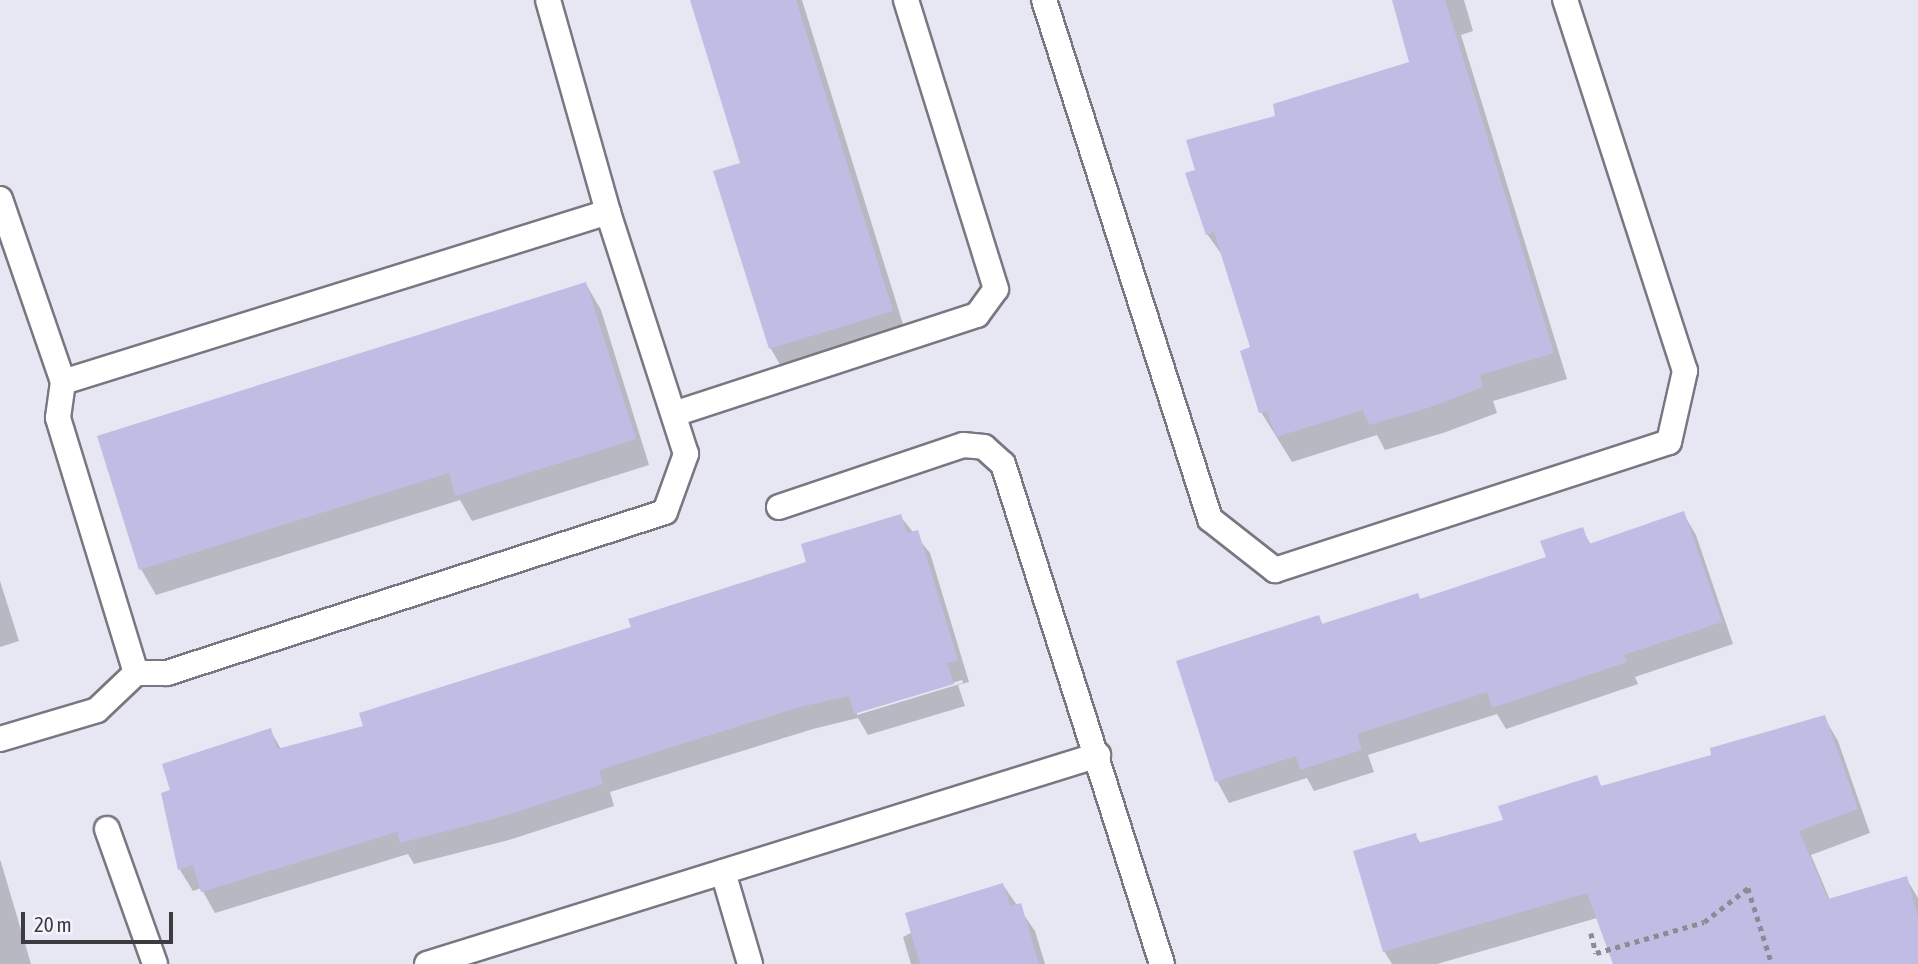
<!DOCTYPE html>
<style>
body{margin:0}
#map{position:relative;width:1918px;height:964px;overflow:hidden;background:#e7e6f3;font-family:"Asap Condensed",sans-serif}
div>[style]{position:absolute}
.shadow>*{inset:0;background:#0003}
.building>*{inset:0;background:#c1bce3}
.path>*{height:4.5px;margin-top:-2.25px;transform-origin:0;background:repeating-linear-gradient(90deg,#8b8b94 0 5px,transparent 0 10px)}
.roads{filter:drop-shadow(2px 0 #787782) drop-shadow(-2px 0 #787782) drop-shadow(0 2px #787782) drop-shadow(0 -2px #787782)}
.service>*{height:24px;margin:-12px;padding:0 12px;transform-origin:12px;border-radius:12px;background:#fff}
span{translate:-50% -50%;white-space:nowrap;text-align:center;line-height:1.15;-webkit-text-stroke:6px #f5f3fe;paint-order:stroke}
.scale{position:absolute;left:21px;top:912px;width:152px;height:32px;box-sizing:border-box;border:4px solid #3b3b40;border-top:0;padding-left:9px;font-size:21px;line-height:24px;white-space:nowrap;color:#3b3b40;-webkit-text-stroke:5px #f5f3fe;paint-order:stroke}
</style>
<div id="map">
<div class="shadow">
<i style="clip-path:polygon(691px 0,802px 0,907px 337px,786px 375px,771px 349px,715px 173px,743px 164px)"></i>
<i style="clip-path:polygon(1394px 0,1464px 0,1473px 31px,1461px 35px,1567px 379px,1493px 401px,1497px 413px,1443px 433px,1385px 450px,1377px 435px,1292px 462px,1261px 412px,1252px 348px,1225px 259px,1207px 234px,1197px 171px,1277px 117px,1411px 63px)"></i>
<i style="clip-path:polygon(586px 284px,601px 310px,649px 465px,472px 521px,460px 500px,156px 595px,141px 569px)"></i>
<i style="clip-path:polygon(1683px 513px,1696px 535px,1733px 644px,1635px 677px,1638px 684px,1506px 729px,1497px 714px,1368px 755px,1374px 772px,1314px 791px,1307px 778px,1229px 803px,1217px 781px,1319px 617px,1323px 625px,1420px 600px,1548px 558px,1582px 529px,1591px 545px)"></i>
<i style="clip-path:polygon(evenodd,900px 516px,930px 553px,969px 682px,958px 685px,965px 706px,868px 735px,858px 718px,813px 729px,610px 792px,614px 806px,509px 840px,414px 864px,408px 854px,215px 913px,201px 888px,193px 891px,180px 870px,163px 794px,270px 730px,281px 749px,365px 727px,808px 563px,900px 516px,962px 680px,963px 683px,857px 715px,857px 712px,962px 680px)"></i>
<i style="clip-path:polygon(0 581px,19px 641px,0 647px)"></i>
<i style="clip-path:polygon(1824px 717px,1838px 741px,1870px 833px,1811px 855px,1830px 900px,1906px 878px,1918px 898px,1918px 964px,1615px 964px,1597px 918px,1437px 964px,1392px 964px,1384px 951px,1415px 835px,1421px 844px,1505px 821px,1596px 777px,1602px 788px,1713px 757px)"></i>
<i style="clip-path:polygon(0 860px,1px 862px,31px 964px,0 964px)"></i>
<i style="clip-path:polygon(1003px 885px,1035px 931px,1045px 964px,911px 964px,903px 937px)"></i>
</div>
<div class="building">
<i style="clip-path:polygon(690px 0,796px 0,893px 311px,769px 349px,713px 171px,740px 163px)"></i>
<i style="clip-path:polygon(1392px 0,1445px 0,1554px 353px,1480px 375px,1483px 387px,1428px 408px,1369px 425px,1363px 410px,1276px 437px,1267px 412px,1259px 413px,1240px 351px,1250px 347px,1214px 232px,1206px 235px,1185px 173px,1195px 170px,1186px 140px,1275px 116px,1273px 104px,1409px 62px)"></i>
<i style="clip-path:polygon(586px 282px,636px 439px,455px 496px,449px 473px,139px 570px,97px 436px)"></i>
<i style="clip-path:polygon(1684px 511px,1722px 622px,1624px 655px,1627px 662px,1492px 708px,1487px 692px,1357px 734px,1362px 750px,1300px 770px,1296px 756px,1215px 782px,1176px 661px,1319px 615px,1322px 624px,1418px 593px,1420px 599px,1546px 557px,1540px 541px,1583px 527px,1589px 544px)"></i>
<i style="clip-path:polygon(901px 514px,907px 533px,918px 530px,958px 660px,947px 663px,954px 684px,854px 714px,849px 696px,800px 707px,599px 770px,603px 784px,497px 818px,400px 843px,397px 832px,201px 892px,193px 865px,178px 870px,161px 793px,170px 790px,162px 764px,271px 728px,277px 749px,363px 726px,359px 713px,631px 627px,628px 619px,806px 562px,801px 544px)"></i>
<i style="clip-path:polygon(1825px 715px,1858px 809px,1799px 831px,1828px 899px,1907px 876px,1918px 918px,1918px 964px,1613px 964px,1587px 893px,1383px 952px,1353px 851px,1416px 833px,1418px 843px,1503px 820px,1498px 806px,1597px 775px,1601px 786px,1711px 755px,1710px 748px)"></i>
<i style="clip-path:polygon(1003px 883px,1010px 906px,1021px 903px,1039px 964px,920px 964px,905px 913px)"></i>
</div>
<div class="path">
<i style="left:1591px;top:933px;width:21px;rotate:76deg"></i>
<i style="left:1596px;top:953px;width:112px;rotate:-16deg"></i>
<i style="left:1704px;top:922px;width:56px;rotate:-37.7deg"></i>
<i style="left:1748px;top:888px;width:80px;rotate:72.5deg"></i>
</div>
<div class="roads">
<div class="service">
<i style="left:1044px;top:0;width:545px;rotate:72.26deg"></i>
<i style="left:1210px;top:519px;width:83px;rotate:38.1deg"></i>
<i style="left:1275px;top:570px;width:414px;rotate:-18deg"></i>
<i style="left:1669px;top:442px;width:73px;rotate:-77.3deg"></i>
<i style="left:1685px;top:371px;width:390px;rotate:-107.9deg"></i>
<i style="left:0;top:199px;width:194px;rotate:71deg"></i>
<i style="left:63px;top:382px;width:571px;rotate:-17.32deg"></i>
<i style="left:608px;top:212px;width:220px;rotate:-105.8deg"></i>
<i style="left:63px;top:382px;width:36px;rotate:98deg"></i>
<i style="left:58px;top:418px;width:267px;rotate:73deg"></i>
<i style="left:136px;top:673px;width:31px"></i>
<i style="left:167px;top:673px;width:523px;rotate:-17.92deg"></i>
<i style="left:665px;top:512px;width:62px;rotate:-70.1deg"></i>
<i style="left:686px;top:454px;width:254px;rotate:-107.9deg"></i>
<i style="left:674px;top:414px;width:319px;rotate:-18.1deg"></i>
<i style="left:977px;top:315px;width:32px;rotate:-54deg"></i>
<i style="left:996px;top:289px;width:303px;rotate:-107.3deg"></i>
<i style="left:779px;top:507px;width:194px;rotate:-18.6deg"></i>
<i style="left:963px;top:445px;width:21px;rotate:5deg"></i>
<i style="left:984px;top:447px;width:25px;rotate:42deg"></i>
<i style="left:1003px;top:464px;width:525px;rotate:72.36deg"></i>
<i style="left:0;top:739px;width:101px;rotate:-16.6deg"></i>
<i style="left:97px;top:710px;width:54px;rotate:-43.5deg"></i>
<i style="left:107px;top:829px;width:143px;rotate:70.4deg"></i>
<i style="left:723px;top:872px;width:96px;rotate:73.6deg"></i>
<i style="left:427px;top:964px;width:703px;rotate:-17.3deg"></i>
</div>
</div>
<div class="scale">20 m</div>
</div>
